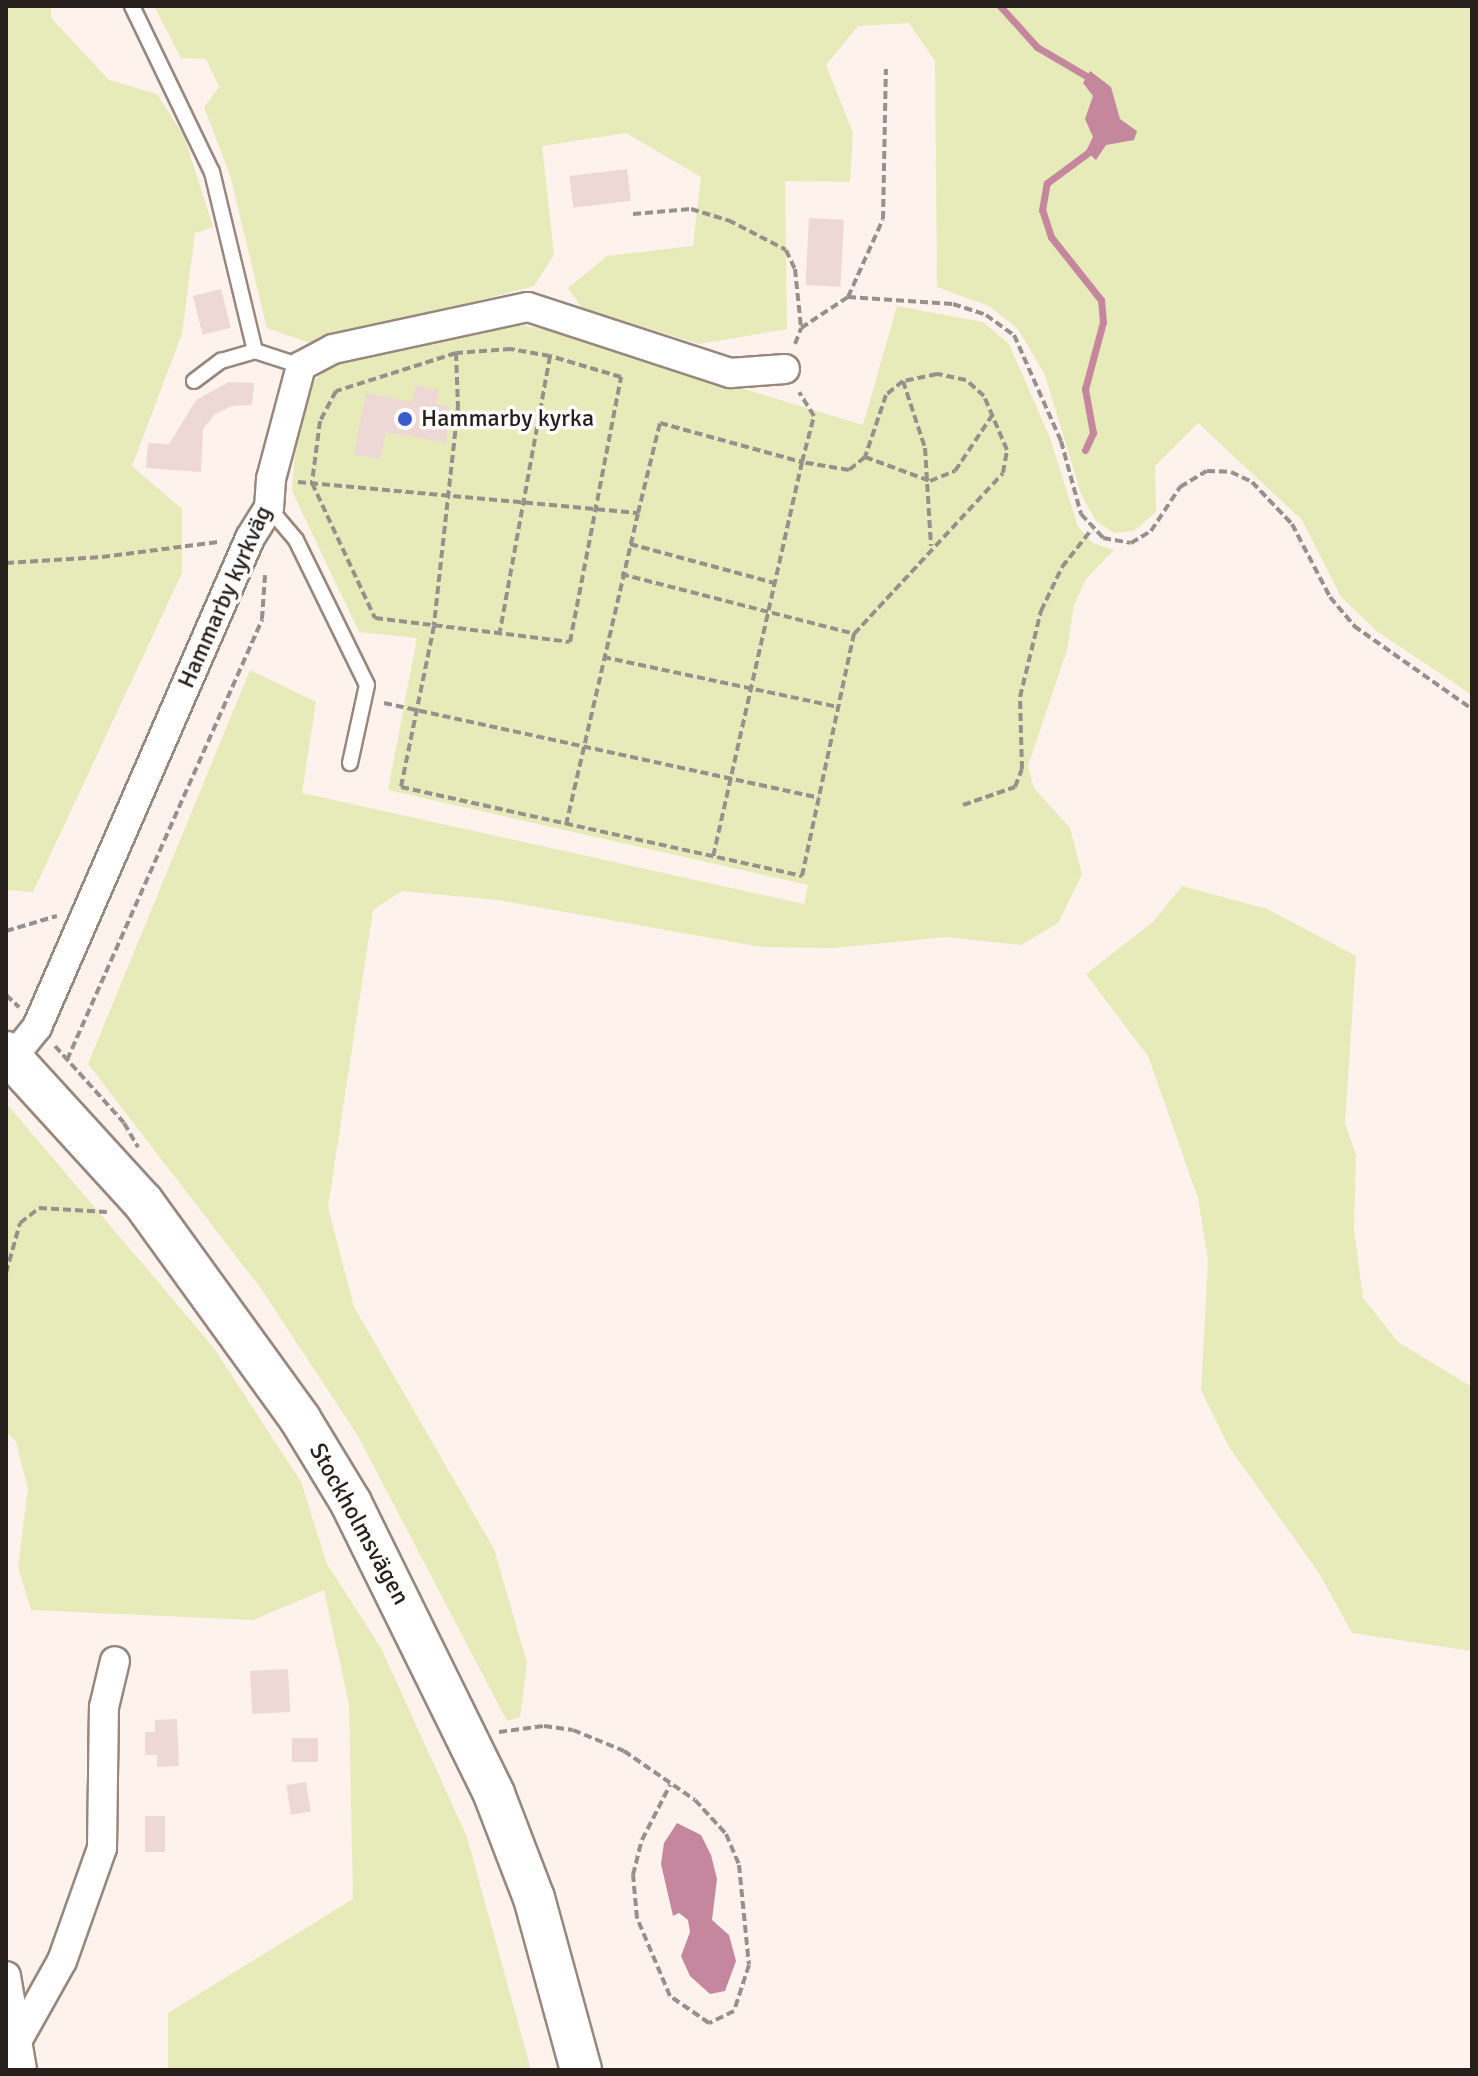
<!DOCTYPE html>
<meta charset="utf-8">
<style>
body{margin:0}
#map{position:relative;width:1478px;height:2076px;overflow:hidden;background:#fdf2ec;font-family:Signika,sans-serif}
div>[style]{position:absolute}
.green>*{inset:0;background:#e6ebb9}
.water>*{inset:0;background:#c4879e}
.stream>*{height:7px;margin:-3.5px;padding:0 3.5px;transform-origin:3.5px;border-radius:3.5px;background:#c4879e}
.building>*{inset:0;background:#eed8d6;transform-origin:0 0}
.path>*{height:4px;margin-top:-2px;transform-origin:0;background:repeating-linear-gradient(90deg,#99908b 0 8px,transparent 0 12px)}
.roads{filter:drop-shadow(2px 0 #97877d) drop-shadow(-2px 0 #97877d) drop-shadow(0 2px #97877d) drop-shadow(0 -2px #97877d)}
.lane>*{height:14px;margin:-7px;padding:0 7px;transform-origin:7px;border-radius:7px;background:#fff}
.street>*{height:28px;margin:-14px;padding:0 14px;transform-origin:14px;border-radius:14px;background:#fff}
.secondary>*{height:40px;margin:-20px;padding:0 20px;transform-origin:20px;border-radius:20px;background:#fff}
.dots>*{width:22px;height:22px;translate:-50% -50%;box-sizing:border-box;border:4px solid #fff;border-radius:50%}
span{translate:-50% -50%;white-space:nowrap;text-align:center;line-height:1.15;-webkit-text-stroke:7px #fff;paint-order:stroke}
.poi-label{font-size:24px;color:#261f1b}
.left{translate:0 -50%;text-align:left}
.street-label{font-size:24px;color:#261f1b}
.frame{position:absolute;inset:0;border:8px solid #261f1b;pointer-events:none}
</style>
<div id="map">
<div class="green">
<i style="clip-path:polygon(6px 6px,51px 6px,51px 18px,109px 80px,157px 94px,184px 136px,213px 227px,195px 233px,182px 334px,132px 466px,182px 509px,182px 573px,33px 892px,6px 890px)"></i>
<i style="clip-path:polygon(154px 6px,1472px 6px,1472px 695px,1378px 632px,1341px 597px,1302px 520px,1198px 423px,1155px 466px,1156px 512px,1134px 531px,1114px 533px,1096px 521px,1081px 494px,1045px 375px,1018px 329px,989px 306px,937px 287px,935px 61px,909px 23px,858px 26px,826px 65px,853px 133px,850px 182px,785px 181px,787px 329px,699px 344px,582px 308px,568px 288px,607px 256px,693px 246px,701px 177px,626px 133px,542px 146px,554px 255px,534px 286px,313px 344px,267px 328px,230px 175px,204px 107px,219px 87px,206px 59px,181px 58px)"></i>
<i style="clip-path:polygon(897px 306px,983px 322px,1009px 344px,1050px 438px,1078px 527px,1093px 543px,1114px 550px,1086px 579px,1074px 605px,1067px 650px,1028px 766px,1034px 788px,1070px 828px,1082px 874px,1058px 923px,1021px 945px,946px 937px,833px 948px,761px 947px,498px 900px,402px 891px,373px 910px,328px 1207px,354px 1307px,494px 1549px,527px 1663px,520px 1717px,507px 1721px,358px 1436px,262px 1290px,88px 1064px,250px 670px,316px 702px,302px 793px,804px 904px,808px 885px,388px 790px,417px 638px,359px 632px,292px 491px,298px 412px,311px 385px,331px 363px,510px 324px,545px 329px,863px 425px)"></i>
<i style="clip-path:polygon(1182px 886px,1267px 909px,1356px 956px,1345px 1123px,1356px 1155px,1354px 1230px,1363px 1298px,1398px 1342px,1472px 1387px,1472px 1651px,1352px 1633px,1319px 1573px,1229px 1447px,1201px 1390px,1208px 1261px,1198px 1198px,1148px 1056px,1086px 974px,1153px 922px)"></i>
<i style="clip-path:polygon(6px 1103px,214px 1348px,301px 1482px,327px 1564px,381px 1648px,467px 1837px,531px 2070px,168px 2070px,168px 2013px,353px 1899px,349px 1704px,324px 1590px,253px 1620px,31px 1610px,18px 1567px,28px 1488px,16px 1442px,6px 1431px)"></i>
</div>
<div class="water">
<i style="clip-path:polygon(1090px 71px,1111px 87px,1120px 119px,1137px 131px,1134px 140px,1106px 145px,1096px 160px,1086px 151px,1093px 137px,1085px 119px,1093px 96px,1083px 83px)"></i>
<i style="clip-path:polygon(677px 1823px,701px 1835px,711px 1855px,717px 1879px,712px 1920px,729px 1935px,736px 1961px,725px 1991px,710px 1994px,690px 1976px,681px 1956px,690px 1932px,688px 1920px,679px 1913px,673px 1916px,661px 1864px,664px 1843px)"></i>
</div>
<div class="stream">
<i style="left:1000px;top:6px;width:55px;rotate:47.9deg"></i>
<i style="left:1037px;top:47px;width:67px;rotate:30.4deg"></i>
<i style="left:1085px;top:450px;width:19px;rotate:-65deg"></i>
<i style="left:1093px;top:433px;width:45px;rotate:-100.3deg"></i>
<i style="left:1085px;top:389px;width:69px;rotate:-75deg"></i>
<i style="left:1103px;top:322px;width:22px;rotate:-95deg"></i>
<i style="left:1101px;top:300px;width:80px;rotate:-128.4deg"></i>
<i style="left:1051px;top:237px;width:28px;rotate:-108deg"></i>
<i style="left:1042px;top:210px;width:27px;rotate:-80deg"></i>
<i style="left:1047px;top:183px;width:57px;rotate:-36.5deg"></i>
</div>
<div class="building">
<i style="left:627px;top:169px;width:32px;height:58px;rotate:83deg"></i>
<i style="left:809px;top:218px;width:35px;height:67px;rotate:3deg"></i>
<i style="left:221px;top:289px;width:40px;height:29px;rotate:76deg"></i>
<i style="clip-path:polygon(229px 382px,254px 383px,252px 405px,232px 406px,215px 414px,203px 429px,201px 472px,146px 468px,148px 443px,169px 444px,196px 400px)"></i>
<i style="clip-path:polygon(416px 385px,439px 390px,436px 404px,450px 407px,446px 443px,386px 432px,380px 459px,354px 454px,366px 393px,412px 402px)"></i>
<i style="left:288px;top:1669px;width:43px;height:38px;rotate:87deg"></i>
<i style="clip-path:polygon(177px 1719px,179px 1766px,157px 1767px,157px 1755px,145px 1755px,145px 1732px,155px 1732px,155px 1720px)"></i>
<i style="left:292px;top:1738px;width:26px;height:24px"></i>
<i style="left:306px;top:1782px;width:30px;height:20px;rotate:81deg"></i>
<i style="left:145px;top:1816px;width:20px;height:36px"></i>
</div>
<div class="path">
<i style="left:633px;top:214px;width:58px;rotate:-4.9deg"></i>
<i style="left:691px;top:209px;width:39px;rotate:17deg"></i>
<i style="left:728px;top:220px;width:65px;rotate:27.3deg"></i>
<i style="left:786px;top:250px;width:21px;rotate:65deg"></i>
<i style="left:795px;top:269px;width:58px;rotate:84.1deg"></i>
<i style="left:848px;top:297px;width:105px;rotate:3.8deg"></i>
<i style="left:953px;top:304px;width:35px;rotate:18deg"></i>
<i style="left:986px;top:315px;width:34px;rotate:36deg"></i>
<i style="left:1014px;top:335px;width:116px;rotate:66.1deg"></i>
<i style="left:1061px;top:441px;width:76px;rotate:74.7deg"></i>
<i style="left:1081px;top:514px;width:33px;rotate:47deg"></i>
<i style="left:1103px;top:538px;width:28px;rotate:10deg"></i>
<i style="left:1131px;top:543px;width:23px;rotate:-31deg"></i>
<i style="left:1151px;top:531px;width:53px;rotate:-56.6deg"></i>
<i style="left:1180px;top:487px;width:31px;rotate:-31deg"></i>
<i style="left:1207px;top:471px;width:24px;rotate:2deg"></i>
<i style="left:1231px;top:472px;width:23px;rotate:25deg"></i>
<i style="left:1252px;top:482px;width:58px;rotate:46.4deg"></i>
<i style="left:1292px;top:524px;width:82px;rotate:62.5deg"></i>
<i style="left:1330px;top:597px;width:38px;rotate:50deg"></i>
<i style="left:1354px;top:626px;width:144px;rotate:35.1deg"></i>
<i style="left:795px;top:344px;width:17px;rotate:-69deg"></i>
<i style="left:801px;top:328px;width:56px;rotate:-33.4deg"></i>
<i style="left:848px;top:297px;width:85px;rotate:-65.8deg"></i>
<i style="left:883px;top:219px;width:150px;rotate:-88.9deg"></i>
<i style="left:456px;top:353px;width:126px;rotate:162.4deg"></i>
<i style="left:336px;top:391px;width:34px;rotate:118deg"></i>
<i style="left:320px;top:421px;width:63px;rotate:97.4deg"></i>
<i style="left:312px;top:483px;width:149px;rotate:65deg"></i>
<i style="left:375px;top:618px;width:196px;rotate:7deg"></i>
<i style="left:570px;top:642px;width:270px;rotate:-79.1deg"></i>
<i style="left:621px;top:377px;width:74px;rotate:-163.5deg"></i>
<i style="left:550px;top:356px;width:280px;rotate:100.3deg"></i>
<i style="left:550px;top:356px;width:40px;rotate:-170deg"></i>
<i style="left:511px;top:349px;width:55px;rotate:175.8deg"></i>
<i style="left:456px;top:353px;width:54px;rotate:87.9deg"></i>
<i style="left:458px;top:407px;width:220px;rotate:96.3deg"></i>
<i style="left:434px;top:626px;width:164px;rotate:101.6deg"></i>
<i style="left:401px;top:787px;width:411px;rotate:12.5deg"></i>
<i style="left:802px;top:876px;width:248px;rotate:-77.9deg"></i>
<i style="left:854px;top:634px;width:219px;rotate:-47.2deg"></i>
<i style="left:1003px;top:473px;width:23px;rotate:-80deg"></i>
<i style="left:1007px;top:450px;width:59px;rotate:-113.1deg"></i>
<i style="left:984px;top:396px;width:24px;rotate:-138deg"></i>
<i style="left:966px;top:380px;width:30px;rotate:-168deg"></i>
<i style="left:937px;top:374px;width:35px;rotate:168deg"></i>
<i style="left:903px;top:381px;width:22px;rotate:141deg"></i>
<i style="left:886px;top:395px;width:65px;rotate:108.7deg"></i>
<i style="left:865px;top:457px;width:21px;rotate:141deg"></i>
<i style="left:849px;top:470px;width:48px;rotate:-170.3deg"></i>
<i style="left:802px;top:462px;width:48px;rotate:-75.4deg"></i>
<i style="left:814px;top:416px;width:28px;rotate:-122deg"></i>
<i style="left:903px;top:381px;width:71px;rotate:71.8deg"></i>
<i style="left:925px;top:448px;width:98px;rotate:86.5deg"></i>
<i style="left:865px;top:457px;width:69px;rotate:20.3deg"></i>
<i style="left:930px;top:481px;width:27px;rotate:-22deg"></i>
<i style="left:955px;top:471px;width:69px;rotate:-56.3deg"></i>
<i style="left:298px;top:482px;width:341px;rotate:5.2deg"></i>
<i style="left:638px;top:513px;width:93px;rotate:-76.3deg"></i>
<i style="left:660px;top:423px;width:147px;rotate:15.4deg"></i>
<i style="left:802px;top:462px;width:406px;rotate:102.7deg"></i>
<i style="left:630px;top:544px;width:150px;rotate:15.1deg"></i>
<i style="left:6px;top:563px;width:96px;rotate:-3.6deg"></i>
<i style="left:102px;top:557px;width:117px;rotate:-7.4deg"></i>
<i style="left:621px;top:574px;width:241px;rotate:14.4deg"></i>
<i style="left:603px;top:657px;width:241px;rotate:12deg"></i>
<i style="left:384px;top:703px;width:445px;rotate:12.3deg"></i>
<i style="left:963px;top:805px;width:55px;rotate:-19.1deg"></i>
<i style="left:1015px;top:787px;width:19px;rotate:-69deg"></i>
<i style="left:1022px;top:769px;width:72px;rotate:-91.6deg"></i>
<i style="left:1020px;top:697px;width:89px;rotate:-76.3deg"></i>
<i style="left:1041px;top:611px;width:49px;rotate:-64.5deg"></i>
<i style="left:1062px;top:567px;width:48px;rotate:-51.7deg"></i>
<i style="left:566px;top:825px;width:320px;rotate:-77deg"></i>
<i style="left:6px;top:931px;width:53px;rotate:-16.4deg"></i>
<i style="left:6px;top:995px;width:18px;rotate:43deg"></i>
<i style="left:55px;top:1046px;width:103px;rotate:48.1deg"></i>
<i style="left:124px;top:1123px;width:28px;rotate:60deg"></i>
<i style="left:67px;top:1060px;width:482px;rotate:-66.1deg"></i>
<i style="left:262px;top:619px;width:44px;rotate:-86.1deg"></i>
<i style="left:6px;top:1273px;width:52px;rotate:-74.4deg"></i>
<i style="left:20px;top:1223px;width:24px;rotate:-38deg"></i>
<i style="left:39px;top:1208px;width:68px;rotate:3.4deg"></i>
<i style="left:499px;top:1732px;width:45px;rotate:-7.6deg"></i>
<i style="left:544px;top:1726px;width:29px;rotate:8deg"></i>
<i style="left:573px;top:1730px;width:55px;rotate:22.4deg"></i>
<i style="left:624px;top:1751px;width:86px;rotate:34.6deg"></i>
<i style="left:695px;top:1800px;width:46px;rotate:47.6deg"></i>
<i style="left:726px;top:1834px;width:34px;rotate:67deg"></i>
<i style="left:739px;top:1865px;width:100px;rotate:84.3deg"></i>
<i style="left:749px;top:1965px;width:48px;rotate:108.1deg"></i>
<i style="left:734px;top:2011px;width:28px;rotate:154deg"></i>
<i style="left:709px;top:2023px;width:47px;rotate:-145.3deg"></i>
<i style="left:670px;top:1996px;width:85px;rotate:-112.9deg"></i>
<i style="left:637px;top:1918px;width:43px;rotate:-95.3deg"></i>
<i style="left:633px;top:1875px;width:36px;rotate:-76deg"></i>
<i style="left:642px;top:1840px;width:62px;rotate:-63deg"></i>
</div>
<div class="roads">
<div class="lane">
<i style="left:132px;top:6px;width:184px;rotate:64.3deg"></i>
<i style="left:212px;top:172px;width:184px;rotate:76.5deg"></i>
<i style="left:255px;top:351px;width:48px;rotate:18.1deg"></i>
<i style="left:194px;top:381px;width:34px;rotate:-37deg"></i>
<i style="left:221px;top:361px;width:35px;rotate:-16deg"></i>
<i style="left:269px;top:508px;width:42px;rotate:49.8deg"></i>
<i style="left:296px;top:540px;width:161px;rotate:63.9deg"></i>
<i style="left:367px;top:685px;width:80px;rotate:102.3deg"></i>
</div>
<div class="street">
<i style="left:12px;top:1058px;width:40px;rotate:-51deg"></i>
<i style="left:37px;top:1027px;width:533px;rotate:-66.46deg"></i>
<i style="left:250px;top:538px;width:36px;rotate:-58deg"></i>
<i style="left:269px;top:508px;width:29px;rotate:-86deg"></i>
<i style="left:271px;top:479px;width:117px;rotate:-75.1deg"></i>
<i style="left:301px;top:366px;width:36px;rotate:-28deg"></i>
<i style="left:333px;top:349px;width:199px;rotate:-12.2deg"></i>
<i style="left:528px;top:307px;width:213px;rotate:18.1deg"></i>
<i style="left:730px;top:373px;width:55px;rotate:-4.2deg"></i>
<i style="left:6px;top:1976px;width:95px;rotate:80.3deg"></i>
<i style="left:20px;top:2036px;width:86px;rotate:-60.8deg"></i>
<i style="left:62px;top:1961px;width:120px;rotate:-70.5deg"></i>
<i style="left:102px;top:1848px;width:141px;rotate:-89.2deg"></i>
<i style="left:104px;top:1707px;width:47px;rotate:-76.6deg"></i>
</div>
<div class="secondary">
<i style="left:6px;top:1052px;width:203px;rotate:47.6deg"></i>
<i style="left:143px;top:1202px;width:268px;rotate:54.1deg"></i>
<i style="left:300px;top:1419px;width:98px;rotate:58.7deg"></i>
<i style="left:351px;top:1503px;width:324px;rotate:63.8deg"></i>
<i style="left:494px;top:1794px;width:111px;rotate:69deg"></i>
<i style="left:534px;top:1898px;width:178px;rotate:74.7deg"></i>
</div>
</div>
<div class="dots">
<i style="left:405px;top:419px;background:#3a5cce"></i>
</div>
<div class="poi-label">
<span class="left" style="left:421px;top:419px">Hammarby kyrka</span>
</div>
<div class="street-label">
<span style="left:225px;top:597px;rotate:-66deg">Hammarby kyrkväg</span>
<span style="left:359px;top:1524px;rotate:61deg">Stockholmsvägen</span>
</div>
<div class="frame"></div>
</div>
